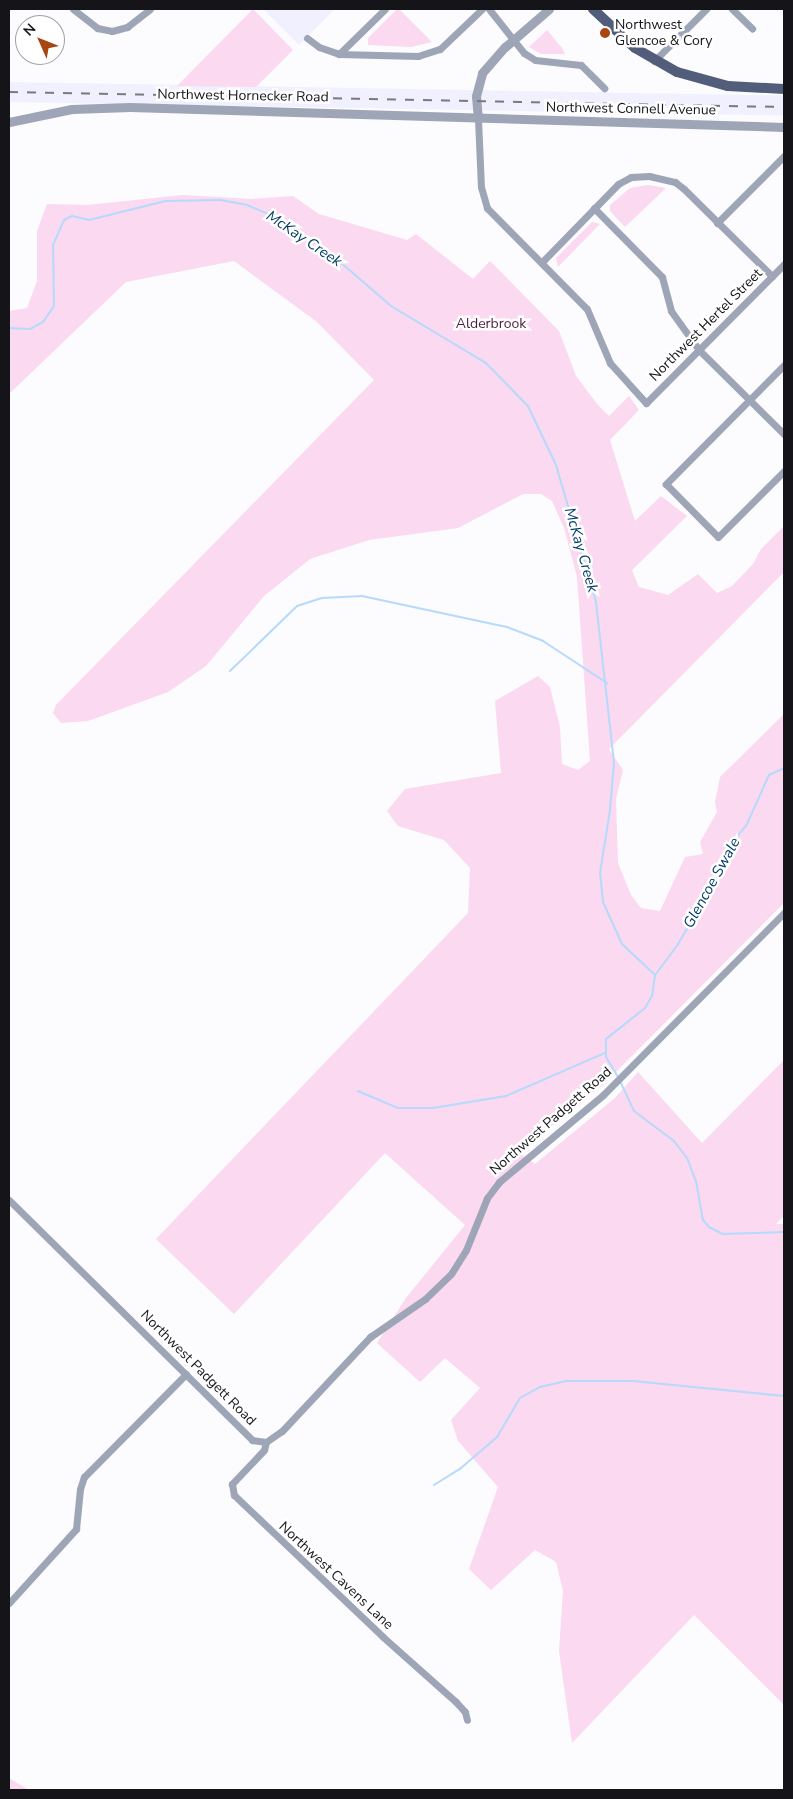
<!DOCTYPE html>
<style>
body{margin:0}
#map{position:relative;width:793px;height:1799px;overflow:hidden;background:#fcfbfe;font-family:"Nunito Sans",sans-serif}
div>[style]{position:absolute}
.built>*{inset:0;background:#f1f0fe;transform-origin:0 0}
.green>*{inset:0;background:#fad9f1}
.stream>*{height:2px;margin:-1px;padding:0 1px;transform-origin:1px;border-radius:1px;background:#b5dafc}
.minor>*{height:7px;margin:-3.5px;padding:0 3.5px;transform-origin:3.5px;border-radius:3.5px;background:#9da5b7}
.tertiary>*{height:9px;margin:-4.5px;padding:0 4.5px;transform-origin:4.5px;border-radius:4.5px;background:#9da5b7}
.primary>*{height:10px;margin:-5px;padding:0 5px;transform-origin:5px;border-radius:5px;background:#525d7c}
.rail>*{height:2px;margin-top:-1px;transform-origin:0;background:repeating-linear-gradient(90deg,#7a797d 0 9px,transparent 0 18px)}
.dots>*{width:14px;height:14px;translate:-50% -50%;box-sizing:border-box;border:2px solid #fff;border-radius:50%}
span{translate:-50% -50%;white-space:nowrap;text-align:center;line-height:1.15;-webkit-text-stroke:5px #fff;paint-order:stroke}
.poi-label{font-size:14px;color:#151419}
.left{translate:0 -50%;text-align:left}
.street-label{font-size:14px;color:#151419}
.park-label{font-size:14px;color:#4e1d44}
.water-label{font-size:15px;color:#003d66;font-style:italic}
.frame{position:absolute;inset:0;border:10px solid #151419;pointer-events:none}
.north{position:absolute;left:15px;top:15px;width:50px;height:50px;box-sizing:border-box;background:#fff;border:1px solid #a1a1a3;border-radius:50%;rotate:314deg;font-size:14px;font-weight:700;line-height:20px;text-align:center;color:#151419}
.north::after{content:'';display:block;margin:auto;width:18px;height:22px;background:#a84510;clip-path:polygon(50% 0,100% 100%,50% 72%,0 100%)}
</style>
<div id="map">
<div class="built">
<i style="clip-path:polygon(263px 9px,335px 9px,299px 45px)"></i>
<i style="left:9px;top:82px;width:775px;height:20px;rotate:1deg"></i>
</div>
<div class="green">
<i style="clip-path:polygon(253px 9px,293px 50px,256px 87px,177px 86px)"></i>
<i style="clip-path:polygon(397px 9px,399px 9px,432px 42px,411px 47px,368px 45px,368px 38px)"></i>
<i style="clip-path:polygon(547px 30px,562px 48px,565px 54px,541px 54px,529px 47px)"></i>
<i style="clip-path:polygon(648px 185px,666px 188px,625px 227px,610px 211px,610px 205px,630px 188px)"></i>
<i style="clip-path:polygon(183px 195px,251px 199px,293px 196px,319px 214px,407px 240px,416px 234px,473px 279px,490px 261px,559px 331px,576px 376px,597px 404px,609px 416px,629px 396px,639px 410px,610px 440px,635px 521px,661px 496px,687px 516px,632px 570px,639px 587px,668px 595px,698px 574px,717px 593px,732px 586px,753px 564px,761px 549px,784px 526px,784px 572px,609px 749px,623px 770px,616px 799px,618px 863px,631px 895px,641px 908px,660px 911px,685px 857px,703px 854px,700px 842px,717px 812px,715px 802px,720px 777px,784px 714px,784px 903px,605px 1083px,563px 1119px,514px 1149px,535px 1164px,615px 1098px,638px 1072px,702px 1143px,784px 1060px,784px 1216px,776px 1224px,784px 1224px,784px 1705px,694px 1615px,572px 1743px,559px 1651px,563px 1591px,556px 1562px,535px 1550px,491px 1590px,469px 1569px,498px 1487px,458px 1441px,451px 1420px,480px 1388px,445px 1358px,420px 1382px,377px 1343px,406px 1298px,465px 1225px,385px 1153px,234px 1314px,156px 1239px,468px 913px,470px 868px,444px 840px,398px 826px,387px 811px,405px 789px,501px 773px,495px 701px,538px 676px,550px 687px,560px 727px,562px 764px,578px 770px,590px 761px,577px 577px,564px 528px,552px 501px,541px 494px,523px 494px,458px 528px,369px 540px,310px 559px,264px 596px,206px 666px,168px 692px,88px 721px,61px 723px,53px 713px,56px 705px,374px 380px,317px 322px,234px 261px,126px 282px,9px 394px,9px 311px,27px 308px,37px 281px,37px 231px,47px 204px,87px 205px)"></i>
<i style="clip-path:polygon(592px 222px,600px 224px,558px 267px,556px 258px)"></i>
<i style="clip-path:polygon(9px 1778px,29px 1790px,30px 1790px,9px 1790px)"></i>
</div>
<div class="stream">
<i style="left:9px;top:328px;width:21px;rotate:3deg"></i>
<i style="left:30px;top:329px;width:15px;rotate:-28deg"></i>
<i style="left:43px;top:322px;width:19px;rotate:-55deg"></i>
<i style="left:54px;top:306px;width:61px;rotate:-90.9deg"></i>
<i style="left:53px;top:245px;width:27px;rotate:-66deg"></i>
<i style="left:64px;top:220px;width:9px;rotate:-27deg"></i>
<i style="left:72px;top:216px;width:17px;rotate:13deg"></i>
<i style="left:89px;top:220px;width:79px;rotate:-13.9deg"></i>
<i style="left:166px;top:201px;width:54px;rotate:-1.1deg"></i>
<i style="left:220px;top:200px;width:27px;rotate:10deg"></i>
<i style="left:247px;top:205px;width:28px;rotate:23deg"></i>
<i style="left:273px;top:216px;width:62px;rotate:32.4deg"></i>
<i style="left:325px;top:249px;width:87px;rotate:40.8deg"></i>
<i style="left:391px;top:306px;width:111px;rotate:31deg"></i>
<i style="left:486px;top:363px;width:60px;rotate:45.7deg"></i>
<i style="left:528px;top:406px;width:65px;rotate:64.6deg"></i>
<i style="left:556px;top:465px;width:143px;rotate:73.7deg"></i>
<i style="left:596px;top:602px;width:162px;rotate:83.6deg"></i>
<i style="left:614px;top:763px;width:47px;rotate:94.9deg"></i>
<i style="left:610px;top:810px;width:64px;rotate:99deg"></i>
<i style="left:600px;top:873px;width:29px;rotate:84deg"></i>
<i style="left:603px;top:902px;width:46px;rotate:65.7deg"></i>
<i style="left:622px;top:944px;width:45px;rotate:43.2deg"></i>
<i style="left:655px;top:975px;width:21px;rotate:98deg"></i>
<i style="left:652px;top:996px;width:14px;rotate:120deg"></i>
<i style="left:645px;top:1008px;width:50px;rotate:141.5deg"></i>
<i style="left:606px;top:1039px;width:18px;rotate:90deg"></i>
<i style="left:606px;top:1057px;width:23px;rotate:59deg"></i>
<i style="left:230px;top:671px;width:93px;rotate:-44.1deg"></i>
<i style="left:297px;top:606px;width:26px;rotate:-18deg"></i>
<i style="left:322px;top:598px;width:40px;rotate:-2.9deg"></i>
<i style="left:362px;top:596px;width:148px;rotate:12.1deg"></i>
<i style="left:507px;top:627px;width:39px;rotate:21deg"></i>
<i style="left:543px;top:641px;width:77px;rotate:33.3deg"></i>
<i style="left:655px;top:975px;width:39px;rotate:-53deg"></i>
<i style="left:678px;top:944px;width:80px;rotate:-59.3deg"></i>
<i style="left:719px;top:875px;width:27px;rotate:-73deg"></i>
<i style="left:727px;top:849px;width:32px;rotate:-51deg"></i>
<i style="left:747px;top:824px;width:54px;rotate:-65.8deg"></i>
<i style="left:769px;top:775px;width:17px;rotate:-25deg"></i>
<i style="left:620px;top:1081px;width:33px;rotate:65deg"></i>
<i style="left:634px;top:1111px;width:50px;rotate:36.9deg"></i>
<i style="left:674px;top:1141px;width:21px;rotate:53deg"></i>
<i style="left:687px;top:1158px;width:25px;rotate:69deg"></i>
<i style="left:696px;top:1181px;width:40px;rotate:80deg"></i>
<i style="left:703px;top:1220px;width:9px;rotate:49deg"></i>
<i style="left:709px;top:1227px;width:16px;rotate:27deg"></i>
<i style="left:723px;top:1234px;width:61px;rotate:-1.9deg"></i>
<i style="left:358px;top:1091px;width:43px;rotate:23deg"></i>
<i style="left:398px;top:1108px;width:35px"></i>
<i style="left:433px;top:1108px;width:74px;rotate:-9.3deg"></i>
<i style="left:506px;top:1096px;width:108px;rotate:-23.5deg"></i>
<i style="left:434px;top:1485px;width:32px;rotate:-32deg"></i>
<i style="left:461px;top:1468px;width:48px;rotate:-40.7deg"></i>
<i style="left:497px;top:1437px;width:45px;rotate:-59.5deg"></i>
<i style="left:520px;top:1398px;width:23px;rotate:-29deg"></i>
<i style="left:540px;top:1387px;width:27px;rotate:-13deg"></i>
<i style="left:566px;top:1381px;width:67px"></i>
<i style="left:633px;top:1381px;width:152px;rotate:5.7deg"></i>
</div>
<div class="minor">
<i style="left:73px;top:9px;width:31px;rotate:38deg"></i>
<i style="left:97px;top:28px;width:15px;rotate:11deg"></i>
<i style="left:112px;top:31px;width:16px;rotate:-15deg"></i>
<i style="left:127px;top:27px;width:29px;rotate:-38deg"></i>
<i style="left:489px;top:9px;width:56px;rotate:51.5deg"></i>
<i style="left:524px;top:53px;width:13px;rotate:32deg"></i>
<i style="left:535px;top:60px;width:46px;rotate:6.2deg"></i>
<i style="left:581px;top:65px;width:33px;rotate:45deg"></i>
<i style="left:732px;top:9px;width:28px;rotate:44deg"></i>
<i style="left:307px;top:38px;width:15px;rotate:37deg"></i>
<i style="left:319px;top:47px;width:21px;rotate:19deg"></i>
<i style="left:339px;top:54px;width:79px;rotate:1.5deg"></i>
<i style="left:418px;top:56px;width:23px;rotate:-18deg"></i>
<i style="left:440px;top:49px;width:58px;rotate:-43.6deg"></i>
<i style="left:339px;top:54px;width:64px;rotate:-44.4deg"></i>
<i style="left:654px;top:61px;width:74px;rotate:-45deg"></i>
<i style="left:478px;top:119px;width:68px;rotate:87.5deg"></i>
<i style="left:481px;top:187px;width:22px;rotate:74deg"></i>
<i style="left:487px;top:208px;width:142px;rotate:45.3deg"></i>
<i style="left:587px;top:309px;width:59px;rotate:66.9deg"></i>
<i style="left:610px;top:363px;width:54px;rotate:48deg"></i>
<i style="left:646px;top:403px;width:196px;rotate:-45.2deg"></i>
<i style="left:594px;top:208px;width:97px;rotate:45.4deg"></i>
<i style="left:662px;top:277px;width:35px;rotate:75deg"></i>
<i style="left:671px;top:311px;width:48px;rotate:54.3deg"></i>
<i style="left:699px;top:350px;width:120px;rotate:44.7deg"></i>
<i style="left:717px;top:223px;width:95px;rotate:-45deg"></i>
<i style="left:542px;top:262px;width:109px;rotate:-45.7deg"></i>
<i style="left:618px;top:184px;width:15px;rotate:-28deg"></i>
<i style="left:631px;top:177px;width:18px;rotate:-3deg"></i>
<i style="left:649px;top:176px;width:27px;rotate:13deg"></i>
<i style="left:675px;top:182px;width:11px;rotate:38deg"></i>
<i style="left:684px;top:189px;width:124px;rotate:44.7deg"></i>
<i style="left:784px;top:365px;width:168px;rotate:134.8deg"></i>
<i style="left:666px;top:484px;width:74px;rotate:45.5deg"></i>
<i style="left:718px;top:537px;width:93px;rotate:-45deg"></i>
<i style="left:9px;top:1200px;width:342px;rotate:44.6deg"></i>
<i style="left:252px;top:1440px;width:14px;rotate:8deg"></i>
<i style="left:266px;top:1442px;width:19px;rotate:-35deg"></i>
<i style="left:282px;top:1431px;width:129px;rotate:-46.9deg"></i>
<i style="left:370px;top:1337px;width:67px;rotate:-34.6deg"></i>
<i style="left:425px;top:1299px;width:36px;rotate:-44deg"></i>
<i style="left:451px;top:1274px;width:28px;rotate:-58deg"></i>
<i style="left:466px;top:1250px;width:56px;rotate:-68deg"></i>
<i style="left:487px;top:1198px;width:20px;rotate:-53deg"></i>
<i style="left:499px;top:1182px;width:136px;rotate:-39.9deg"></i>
<i style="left:603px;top:1095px;width:257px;rotate:-45.2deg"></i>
<i style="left:266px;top:1442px;width:8px;rotate:104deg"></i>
<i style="left:264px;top:1450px;width:47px;rotate:133.3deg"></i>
<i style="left:232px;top:1484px;width:11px;rotate:80deg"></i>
<i style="left:234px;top:1495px;width:206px;rotate:43.6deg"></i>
<i style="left:383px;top:1637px;width:98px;rotate:41.7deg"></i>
<i style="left:456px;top:1702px;width:13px;rotate:48deg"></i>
<i style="left:465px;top:1712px;width:8px;rotate:76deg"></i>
<i style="left:9px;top:1603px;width:100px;rotate:-47.8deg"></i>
<i style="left:76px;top:1529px;width:40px;rotate:-84.3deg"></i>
<i style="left:80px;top:1489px;width:13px;rotate:-72deg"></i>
<i style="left:84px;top:1477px;width:145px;rotate:-45.3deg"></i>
</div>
<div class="tertiary">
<i style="left:478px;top:119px;width:23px;rotate:-95deg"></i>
<i style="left:476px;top:96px;width:24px;rotate:-75deg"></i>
<i style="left:482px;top:73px;width:35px;rotate:-49deg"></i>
<i style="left:505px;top:47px;width:58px;rotate:-40.8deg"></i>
<i style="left:9px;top:122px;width:64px;rotate:-11.7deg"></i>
<i style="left:72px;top:109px;width:58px;rotate:-2deg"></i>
<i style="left:130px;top:107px;width:654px;rotate:1.75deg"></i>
</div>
<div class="primary">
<i style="left:593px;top:9px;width:57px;rotate:42.9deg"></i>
<i style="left:635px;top:48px;width:48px;rotate:29.7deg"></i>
<i style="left:677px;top:72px;width:53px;rotate:15.4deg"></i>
<i style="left:728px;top:86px;width:56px;rotate:3.1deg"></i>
</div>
<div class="rail">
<i style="left:9px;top:92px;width:775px;rotate:1.11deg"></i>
</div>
<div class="dots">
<i style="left:605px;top:33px;background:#a84510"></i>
</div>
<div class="poi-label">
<span class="left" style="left:615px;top:33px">Northwest<br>Glencoe &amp; Cory</span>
</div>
<div class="street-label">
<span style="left:243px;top:96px;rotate:1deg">Northwest Hornecker Road</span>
<span style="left:631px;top:109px;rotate:1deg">Northwest Connell Avenue</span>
<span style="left:706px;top:325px;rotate:-45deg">Northwest Hertel Street</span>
<span style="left:551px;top:1121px;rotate:-41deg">Northwest Padgett Road</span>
<span style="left:198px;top:1368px;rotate:45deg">Northwest Padgett Road</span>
<span style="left:336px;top:1576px;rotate:43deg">Northwest Cavens Lane</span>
</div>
<div class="park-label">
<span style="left:491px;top:324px">Alderbrook</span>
</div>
<div class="water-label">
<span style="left:304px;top:239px;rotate:34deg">McKay Creek</span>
<span style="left:581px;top:550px;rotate:74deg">McKay Creek</span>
<span style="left:712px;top:883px;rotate:-61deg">Glencoe Swale</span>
</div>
<div class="frame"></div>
<div class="north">N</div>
</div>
